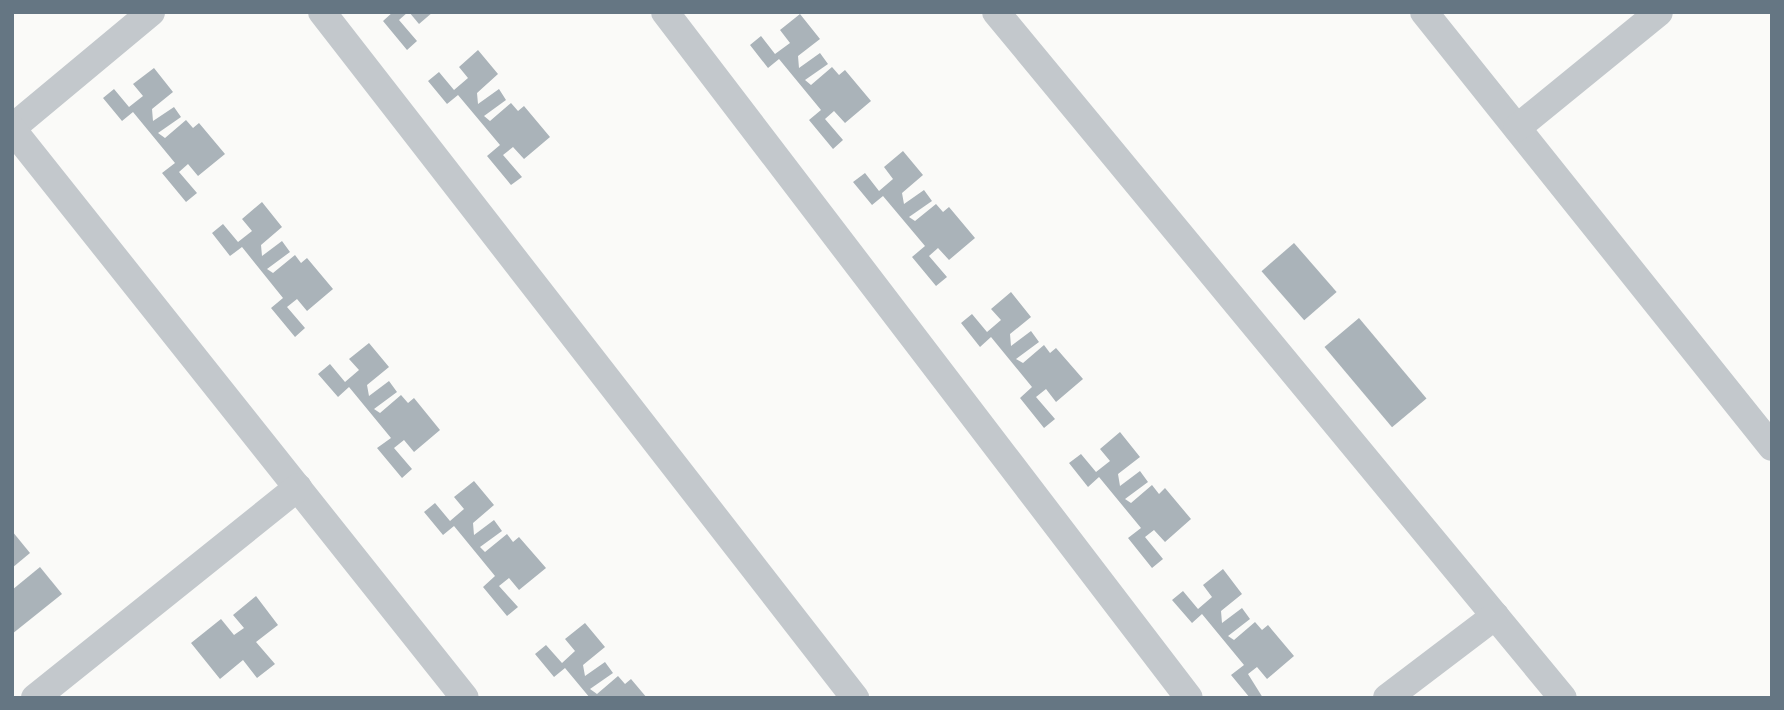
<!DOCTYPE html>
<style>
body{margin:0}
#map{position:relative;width:1784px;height:710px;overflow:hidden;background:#fafaf8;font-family:"Varela Round",sans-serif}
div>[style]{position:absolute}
.building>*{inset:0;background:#aab3b9;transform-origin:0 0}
.minor>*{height:28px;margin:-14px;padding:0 14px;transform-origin:14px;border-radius:14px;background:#c3c8cc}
span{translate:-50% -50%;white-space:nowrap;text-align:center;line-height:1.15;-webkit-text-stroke:7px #fff;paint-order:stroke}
.frame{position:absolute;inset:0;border:14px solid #657683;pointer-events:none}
</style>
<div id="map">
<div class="building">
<i style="clip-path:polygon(393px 12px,408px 12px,399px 20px,417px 41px,407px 50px,383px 21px)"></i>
<i style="clip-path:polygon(409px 12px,433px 12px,419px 24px)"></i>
<i style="clip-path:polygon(800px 14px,820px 39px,798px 56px,799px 68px,820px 53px,828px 64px,805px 80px,811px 85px,832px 67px,839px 75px,845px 70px,871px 101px,845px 123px,834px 111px,825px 119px,843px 140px,833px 149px,809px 120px,821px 110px,779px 59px,768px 68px,750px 45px,761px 36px,775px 54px,790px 43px,780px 30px)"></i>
<i style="clip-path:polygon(478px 50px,498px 74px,477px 93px,478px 104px,499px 89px,506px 100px,484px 116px,490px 121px,511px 103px,518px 111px,524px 106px,550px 137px,524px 159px,513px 147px,503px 155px,522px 177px,511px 185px,487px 156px,500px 145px,458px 95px,447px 104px,428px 81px,439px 72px,454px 90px,468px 78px,459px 67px)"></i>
<i style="clip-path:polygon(154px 68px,173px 92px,152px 109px,153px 121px,174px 107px,181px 117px,158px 133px,165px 138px,186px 120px,193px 128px,199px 123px,225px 154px,198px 176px,188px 164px,179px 172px,197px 193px,186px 202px,162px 173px,175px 163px,133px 112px,122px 121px,103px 98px,114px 89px,129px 107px,143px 96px,133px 84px)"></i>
<i style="clip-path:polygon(903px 151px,923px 175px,902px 193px,904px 204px,924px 190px,932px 201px,909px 217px,915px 221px,936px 204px,943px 212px,949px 207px,975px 238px,949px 260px,938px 248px,929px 256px,947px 277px,936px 286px,912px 257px,925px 246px,883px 196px,872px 205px,853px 182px,865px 173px,879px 191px,893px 179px,884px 167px)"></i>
<i style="clip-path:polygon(262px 202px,282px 227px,261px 245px,262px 256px,282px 241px,290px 252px,267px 269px,273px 273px,295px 255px,301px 263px,307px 258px,333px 289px,307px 311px,297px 299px,287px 307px,305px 328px,295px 337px,271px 308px,283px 298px,242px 247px,230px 256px,212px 233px,223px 224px,238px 242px,252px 231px,242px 219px)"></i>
<i style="left:1294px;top:243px;width:65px;height:43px;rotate:49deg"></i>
<i style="clip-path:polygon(1011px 292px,1031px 317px,1010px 334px,1011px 346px,1031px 331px,1039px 342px,1016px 359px,1023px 363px,1044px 345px,1050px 353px,1056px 348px,1083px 379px,1056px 402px,1046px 389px,1036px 397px,1055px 419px,1044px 428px,1020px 398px,1032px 387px,991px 337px,980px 347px,961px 323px,972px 314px,987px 332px,1001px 320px,991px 309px)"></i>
<i style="left:1359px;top:318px;width:105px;height:45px;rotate:50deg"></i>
<i style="clip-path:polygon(369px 343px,389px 367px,367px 385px,369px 396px,389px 381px,397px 392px,374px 409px,380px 413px,401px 395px,408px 403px,414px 398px,440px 430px,414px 452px,404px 440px,394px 448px,412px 469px,402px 478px,377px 448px,391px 438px,349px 387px,338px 397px,318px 374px,330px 364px,345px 382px,359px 370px,349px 359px)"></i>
<i style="clip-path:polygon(1120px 432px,1140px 457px,1118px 474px,1120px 486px,1140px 471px,1148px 482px,1125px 499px,1131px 503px,1152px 485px,1159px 494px,1165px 488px,1191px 519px,1165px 542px,1154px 530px,1145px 537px,1163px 559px,1152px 568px,1128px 538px,1141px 528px,1099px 477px,1088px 487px,1069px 463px,1081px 454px,1096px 472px,1110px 461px,1100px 449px)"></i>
<i style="clip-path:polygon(474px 481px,494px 505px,473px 523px,474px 535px,494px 520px,502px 531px,480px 547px,485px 552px,507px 534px,513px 542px,519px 537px,546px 568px,519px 590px,509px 578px,499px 586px,518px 607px,507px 616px,483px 587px,495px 576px,454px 526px,443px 535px,424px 512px,435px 503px,450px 521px,464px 509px,454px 497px)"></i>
<i style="clip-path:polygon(12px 531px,30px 553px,12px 568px)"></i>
<i style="clip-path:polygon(40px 567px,62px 594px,12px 634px,12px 590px)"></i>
<i style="clip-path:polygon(1223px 569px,1242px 594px,1221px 611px,1222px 623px,1242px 608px,1250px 619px,1228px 636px,1234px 640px,1255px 622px,1262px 630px,1268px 625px,1294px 656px,1267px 679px,1257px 667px,1248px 674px,1263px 698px,1250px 698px,1231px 675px,1244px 665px,1202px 614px,1192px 623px,1172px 600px,1183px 591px,1198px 609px,1212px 597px,1203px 585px)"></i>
<i style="clip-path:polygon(256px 596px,278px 625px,256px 642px,275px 664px,257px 678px,243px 660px,220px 679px,191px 643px,221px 619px,234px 635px,244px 628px,233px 615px)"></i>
<i style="clip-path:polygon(585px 623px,605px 647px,583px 665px,585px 676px,605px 662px,613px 673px,590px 689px,597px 694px,618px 676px,625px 684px,631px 679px,647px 698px,590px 698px,565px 668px,554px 677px,535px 654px,546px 645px,562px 663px,575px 651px,565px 639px)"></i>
</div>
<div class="minor">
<i style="left:322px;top:12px;width:869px;rotate:52.15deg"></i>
<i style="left:665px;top:12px;width:863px;rotate:52.63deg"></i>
<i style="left:996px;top:12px;width:890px;rotate:50.43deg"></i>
<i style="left:1424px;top:12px;width:557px;rotate:51.34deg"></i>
<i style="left:12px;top:128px;width:181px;rotate:-39.8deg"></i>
<i style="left:1517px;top:128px;width:183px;rotate:-39.2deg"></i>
<i style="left:12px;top:129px;width:727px;rotate:51.48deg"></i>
<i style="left:35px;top:698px;width:337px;rotate:-38.7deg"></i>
<i style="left:1387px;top:698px;width:136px;rotate:-37.2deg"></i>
</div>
<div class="frame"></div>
</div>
